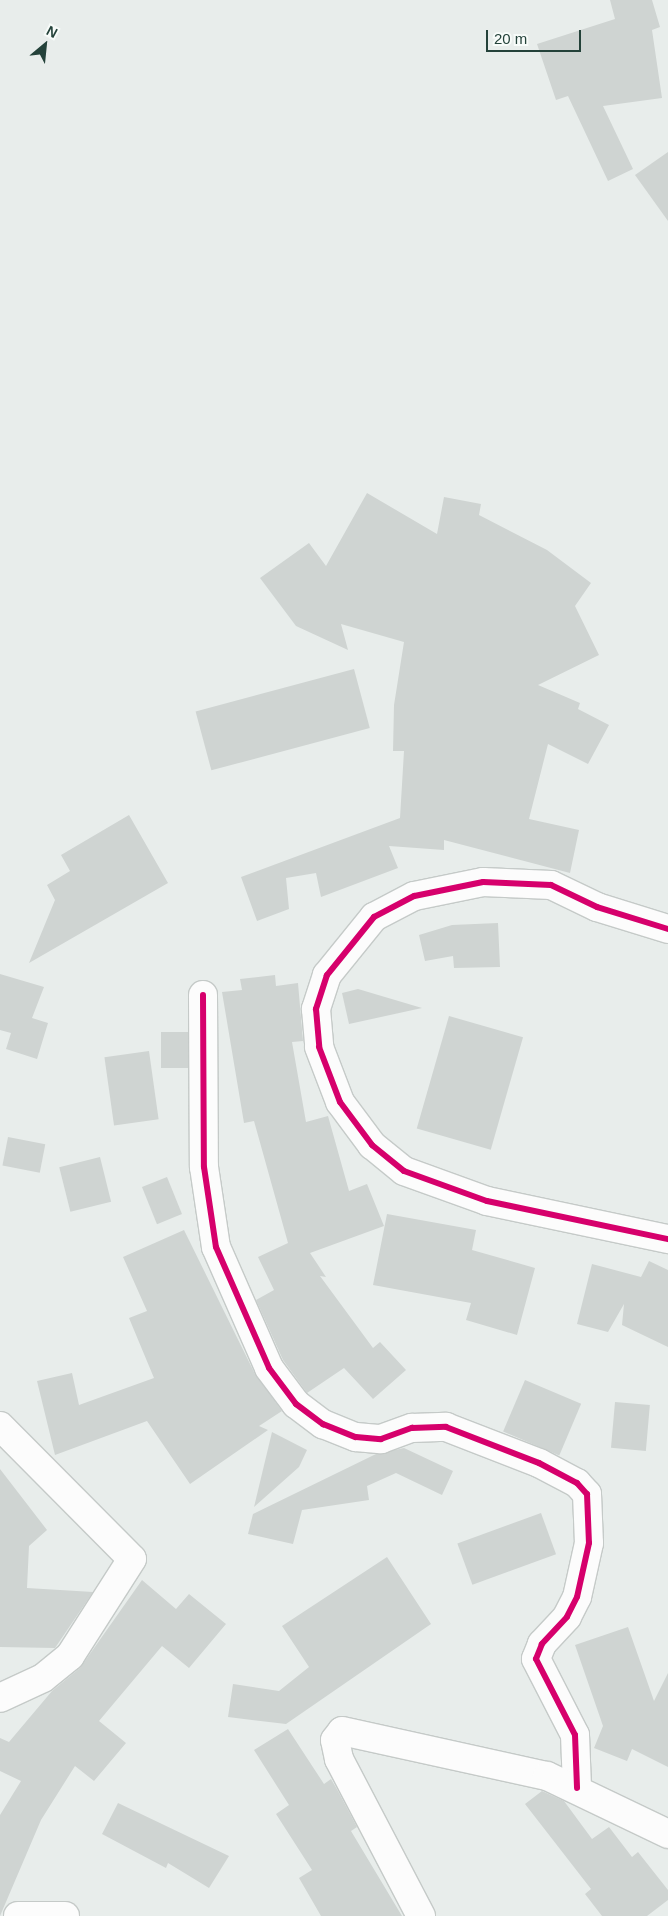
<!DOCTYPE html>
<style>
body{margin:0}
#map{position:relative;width:668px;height:1916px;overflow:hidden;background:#e8edeb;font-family:Arial,sans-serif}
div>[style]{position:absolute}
.building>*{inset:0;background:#cfd4d2;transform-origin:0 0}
.roads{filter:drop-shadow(1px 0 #c5cac8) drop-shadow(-1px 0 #c5cac8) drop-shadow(0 1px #c5cac8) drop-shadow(0 -1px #c5cac8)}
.minor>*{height:28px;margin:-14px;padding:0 14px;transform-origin:14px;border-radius:14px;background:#fcfcfc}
.cycleway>*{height:6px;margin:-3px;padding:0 3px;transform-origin:3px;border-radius:3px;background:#d6006c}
span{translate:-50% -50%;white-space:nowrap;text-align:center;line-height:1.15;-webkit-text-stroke:5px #f7fbf9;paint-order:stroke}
.north{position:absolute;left:20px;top:20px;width:50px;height:50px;-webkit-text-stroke:4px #f7fbf9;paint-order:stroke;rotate:28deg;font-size:14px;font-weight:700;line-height:20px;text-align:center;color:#24423a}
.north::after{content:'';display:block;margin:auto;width:18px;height:22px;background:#24423a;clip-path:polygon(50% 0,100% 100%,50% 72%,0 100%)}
.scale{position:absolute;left:486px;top:30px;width:95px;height:22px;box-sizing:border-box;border:2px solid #24423a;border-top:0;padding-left:6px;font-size:15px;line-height:18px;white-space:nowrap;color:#24423a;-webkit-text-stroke:4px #f7fbf9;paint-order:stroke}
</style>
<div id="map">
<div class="building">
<i style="clip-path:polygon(610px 0,652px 0,660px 27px,652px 30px,662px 98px,603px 106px,633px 169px,608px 181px,568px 96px,556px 100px,537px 44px,615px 19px)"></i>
<i style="clip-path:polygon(668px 152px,668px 221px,635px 175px)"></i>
<i style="clip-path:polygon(367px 493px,437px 534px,444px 497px,481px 504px,479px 515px,547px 550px,591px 583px,575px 606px,599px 655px,538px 685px,580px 703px,578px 709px,609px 725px,588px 764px,548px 744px,529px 819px,579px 830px,570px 873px,444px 840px,444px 850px,389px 846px,398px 868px,321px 897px,316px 873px,286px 878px,289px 909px,257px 921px,241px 877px,400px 818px,404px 751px,393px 751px,394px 705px,404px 642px,341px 624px,348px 650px,296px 626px,260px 578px,309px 543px,326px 566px)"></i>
<i style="left:354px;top:669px;width:61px;height:164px;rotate:75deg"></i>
<i style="clip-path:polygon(129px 815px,168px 883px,29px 963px,55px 900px,47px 885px,70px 871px,61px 855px)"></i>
<i style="clip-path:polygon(498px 923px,500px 967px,454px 968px,453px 956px,425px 961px,419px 935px,452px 925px)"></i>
<i style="clip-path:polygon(0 974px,44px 987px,32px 1018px,48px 1023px,37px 1059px,6px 1049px,11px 1033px,0 1030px)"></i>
<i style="clip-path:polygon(275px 975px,276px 986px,298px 983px,303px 1041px,292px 1042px,306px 1122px,328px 1116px,349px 1191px,367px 1184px,384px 1226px,310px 1253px,326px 1277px,320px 1276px,373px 1348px,380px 1342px,406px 1370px,373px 1399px,344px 1368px,307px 1393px,283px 1360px,256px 1300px,274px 1290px,258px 1257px,288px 1243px,254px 1121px,244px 1123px,222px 992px,242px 990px,240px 979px)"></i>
<i style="clip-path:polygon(358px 989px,422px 1008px,349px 1024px,342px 993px)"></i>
<i style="left:449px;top:1016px;width:77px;height:117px;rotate:16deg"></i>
<i style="left:161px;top:1032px;width:27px;height:36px"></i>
<i style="left:149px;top:1051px;width:69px;height:45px;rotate:82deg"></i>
<i style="left:8px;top:1137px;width:38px;height:29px;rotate:11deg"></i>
<i style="left:100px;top:1157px;width:46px;height:42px;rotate:76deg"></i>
<i style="left:167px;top:1177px;width:40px;height:27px;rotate:68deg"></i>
<i style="clip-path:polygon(387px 1214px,476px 1230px,472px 1250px,535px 1268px,517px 1335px,466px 1320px,471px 1303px,373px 1285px)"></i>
<i style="clip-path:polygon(184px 1230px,255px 1374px,282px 1411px,259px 1426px,268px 1430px,190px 1484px,147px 1421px,55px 1455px,37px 1381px,72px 1373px,79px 1405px,154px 1378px,129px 1318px,147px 1311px,123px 1257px)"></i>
<i style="clip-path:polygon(649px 1261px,668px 1270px,668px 1347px,622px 1325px,624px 1304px,608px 1332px,577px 1324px,592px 1264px,641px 1277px)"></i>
<i style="left:525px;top:1380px;width:61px;height:56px;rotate:23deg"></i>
<i style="left:615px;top:1402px;width:35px;height:46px;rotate:5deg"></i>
<i style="clip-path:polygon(272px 1432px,307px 1450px,299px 1467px,254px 1507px)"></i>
<i style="clip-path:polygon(404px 1448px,453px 1471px,442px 1495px,396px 1473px,367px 1486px,369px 1500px,302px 1510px,293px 1544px,248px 1534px,253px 1514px,376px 1454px)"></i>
<i style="clip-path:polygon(0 1469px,47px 1530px,29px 1546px,27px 1588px,93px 1592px,55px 1648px,0 1647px)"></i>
<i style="left:541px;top:1513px;width:44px;height:89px;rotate:70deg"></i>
<i style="clip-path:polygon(387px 1557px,431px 1624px,286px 1724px,228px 1717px,233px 1684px,279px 1691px,309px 1667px,282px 1626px)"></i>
<i style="clip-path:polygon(142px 1580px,176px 1609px,189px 1594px,226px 1624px,189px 1668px,162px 1646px,99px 1721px,126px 1743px,94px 1781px,75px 1766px,41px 1820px,0 1916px,0 1815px,21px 1781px,0 1771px,0 1738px,9px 1742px,52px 1691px,80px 1668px)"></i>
<i style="clip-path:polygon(628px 1627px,654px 1701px,668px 1673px,668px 1767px,632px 1749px,627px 1761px,594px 1748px,603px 1726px,575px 1645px)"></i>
<i style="clip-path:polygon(288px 1729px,324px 1784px,331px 1779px,338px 1791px,357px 1827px,351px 1831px,402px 1916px,321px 1916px,299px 1878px,312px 1870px,276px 1814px,289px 1805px,254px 1750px)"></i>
<i style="clip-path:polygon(542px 1791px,564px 1801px,592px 1839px,609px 1827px,632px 1857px,638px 1852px,668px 1890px,668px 1900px,647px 1916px,602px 1916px,585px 1894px,591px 1889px,525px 1804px)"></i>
<i style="clip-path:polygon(118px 1803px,229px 1856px,209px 1888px,168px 1863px,166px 1868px,102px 1834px)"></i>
</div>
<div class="roads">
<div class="minor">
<i style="left:668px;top:929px;width:74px;rotate:-162.8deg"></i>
<i style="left:597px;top:907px;width:51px;rotate:-154.4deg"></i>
<i style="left:551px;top:885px;width:68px;rotate:-177.5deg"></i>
<i style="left:483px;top:882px;width:70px;rotate:168.5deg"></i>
<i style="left:414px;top:896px;width:45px;rotate:152.3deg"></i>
<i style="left:374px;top:917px;width:75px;rotate:129deg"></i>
<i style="left:327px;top:975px;width:36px;rotate:108deg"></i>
<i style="left:316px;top:1009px;width:38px;rotate:85deg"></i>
<i style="left:319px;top:1047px;width:59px;rotate:69.1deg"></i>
<i style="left:340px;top:1102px;width:54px;rotate:53.3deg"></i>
<i style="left:372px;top:1145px;width:41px;rotate:39.1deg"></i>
<i style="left:404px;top:1171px;width:88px;rotate:19.9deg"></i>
<i style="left:487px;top:1201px;width:185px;rotate:11.9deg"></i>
<i style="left:203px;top:995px;width:172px;rotate:89.7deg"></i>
<i style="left:204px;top:1167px;width:81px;rotate:81.5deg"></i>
<i style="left:216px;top:1247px;width:132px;rotate:66.3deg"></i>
<i style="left:269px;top:1368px;width:45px;rotate:53.1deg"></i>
<i style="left:296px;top:1404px;width:34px;rotate:37deg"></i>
<i style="left:323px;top:1424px;width:35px;rotate:22deg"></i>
<i style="left:356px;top:1437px;width:25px;rotate:5deg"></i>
<i style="left:381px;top:1439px;width:33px;rotate:-20deg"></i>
<i style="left:412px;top:1428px;width:34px;rotate:-2deg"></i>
<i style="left:446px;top:1427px;width:100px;rotate:21.2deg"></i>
<i style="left:539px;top:1463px;width:43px;rotate:27.8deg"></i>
<i style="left:577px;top:1483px;width:15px;rotate:48deg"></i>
<i style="left:587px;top:1494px;width:49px;rotate:87.7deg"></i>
<i style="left:589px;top:1543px;width:55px;rotate:102.5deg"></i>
<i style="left:577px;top:1597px;width:22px;rotate:117deg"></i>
<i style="left:567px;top:1617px;width:37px;rotate:133deg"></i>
<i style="left:542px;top:1644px;width:16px;rotate:112deg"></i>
<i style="left:536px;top:1659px;width:85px;rotate:62.8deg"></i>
<i style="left:575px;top:1735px;width:53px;rotate:87.8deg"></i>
<i style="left:0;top:1426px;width:187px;rotate:45.2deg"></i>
<i style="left:132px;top:1559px;width:115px;rotate:122.6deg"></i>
<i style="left:70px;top:1656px;width:35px;rotate:141deg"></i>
<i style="left:43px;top:1678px;width:47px;rotate:155.1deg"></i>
<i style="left:18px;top:1916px;width:47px"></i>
<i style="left:421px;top:1916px;width:177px;rotate:-117.6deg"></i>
<i style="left:339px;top:1759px;width:19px;rotate:-102deg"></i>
<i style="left:335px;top:1740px;width:11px;rotate:-52deg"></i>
<i style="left:342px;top:1731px;width:210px;rotate:12.4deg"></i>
<i style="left:547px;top:1776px;width:134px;rotate:25.6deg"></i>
</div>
</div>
<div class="cycleway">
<i style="left:668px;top:929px;width:74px;rotate:-162.8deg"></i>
<i style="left:597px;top:907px;width:51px;rotate:-154.4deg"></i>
<i style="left:551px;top:885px;width:68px;rotate:-177.5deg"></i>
<i style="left:483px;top:882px;width:70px;rotate:168.5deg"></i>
<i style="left:414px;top:896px;width:45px;rotate:152.3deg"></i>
<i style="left:374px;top:917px;width:75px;rotate:129deg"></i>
<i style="left:327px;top:975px;width:36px;rotate:108deg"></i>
<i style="left:316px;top:1009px;width:38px;rotate:85deg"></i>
<i style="left:319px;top:1047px;width:59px;rotate:69.1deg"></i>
<i style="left:340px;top:1102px;width:54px;rotate:53.3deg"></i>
<i style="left:372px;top:1145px;width:41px;rotate:39.1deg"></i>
<i style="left:404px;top:1171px;width:88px;rotate:19.9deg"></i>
<i style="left:487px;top:1201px;width:185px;rotate:11.9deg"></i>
<i style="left:203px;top:995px;width:172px;rotate:89.7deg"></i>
<i style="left:204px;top:1167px;width:81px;rotate:81.5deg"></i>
<i style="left:216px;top:1247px;width:132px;rotate:66.3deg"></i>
<i style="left:269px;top:1368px;width:45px;rotate:53.1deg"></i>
<i style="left:296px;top:1404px;width:34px;rotate:37deg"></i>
<i style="left:323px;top:1424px;width:35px;rotate:22deg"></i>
<i style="left:356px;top:1437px;width:25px;rotate:5deg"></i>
<i style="left:381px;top:1439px;width:33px;rotate:-20deg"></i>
<i style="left:412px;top:1428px;width:34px;rotate:-2deg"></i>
<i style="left:446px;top:1427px;width:100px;rotate:21.2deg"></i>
<i style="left:539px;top:1463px;width:43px;rotate:27.8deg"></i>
<i style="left:577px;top:1483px;width:15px;rotate:48deg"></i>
<i style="left:587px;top:1494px;width:49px;rotate:87.7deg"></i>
<i style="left:589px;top:1543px;width:55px;rotate:102.5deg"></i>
<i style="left:577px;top:1597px;width:22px;rotate:117deg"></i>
<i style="left:567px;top:1617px;width:37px;rotate:133deg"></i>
<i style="left:542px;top:1644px;width:16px;rotate:112deg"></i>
<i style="left:536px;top:1659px;width:85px;rotate:62.8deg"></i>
<i style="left:575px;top:1735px;width:53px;rotate:87.8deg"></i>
</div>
<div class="north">N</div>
<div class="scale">20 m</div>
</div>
